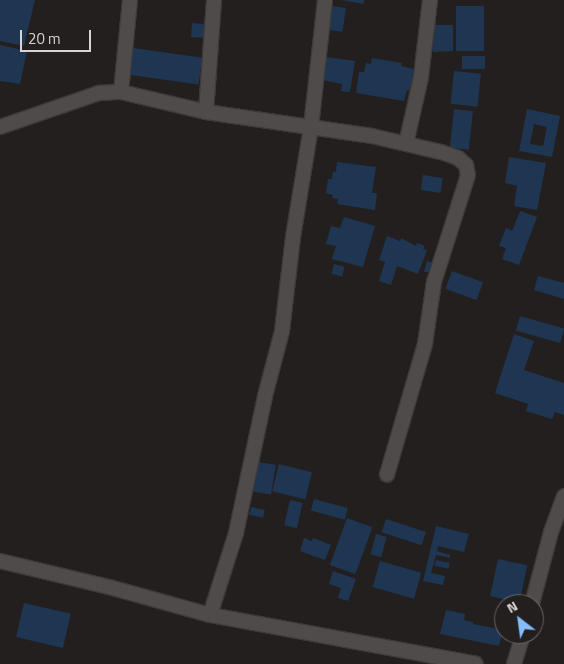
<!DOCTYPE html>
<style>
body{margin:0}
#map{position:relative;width:564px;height:664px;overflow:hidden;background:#231f1e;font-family:"Titillium Web",sans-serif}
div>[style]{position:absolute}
.building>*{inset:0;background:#1f3652;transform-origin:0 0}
.roads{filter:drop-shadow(1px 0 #3d3a39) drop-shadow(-1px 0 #3d3a39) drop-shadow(0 1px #3d3a39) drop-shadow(0 -1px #3d3a39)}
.minor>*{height:14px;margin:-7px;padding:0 7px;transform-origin:7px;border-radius:7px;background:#4f4b4a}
span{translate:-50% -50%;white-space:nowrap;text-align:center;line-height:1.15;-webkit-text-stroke:5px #231f1e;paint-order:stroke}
.north{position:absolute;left:494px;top:594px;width:50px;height:50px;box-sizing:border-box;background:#231f1e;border:1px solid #6b6867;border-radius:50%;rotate:330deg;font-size:14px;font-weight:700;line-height:20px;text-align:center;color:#d7d5d4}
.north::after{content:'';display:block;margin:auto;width:18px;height:22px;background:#86bbfb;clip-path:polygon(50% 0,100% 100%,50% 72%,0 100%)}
.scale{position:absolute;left:20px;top:30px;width:71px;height:22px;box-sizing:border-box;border:2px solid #d7d5d4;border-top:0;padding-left:6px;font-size:15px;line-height:18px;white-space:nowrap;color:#d7d5d4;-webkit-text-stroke:4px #231f1e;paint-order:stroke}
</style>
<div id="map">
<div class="building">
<i style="clip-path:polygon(0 0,35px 0,24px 46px,0 41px)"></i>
<i style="clip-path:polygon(341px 0,364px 0,364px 4px)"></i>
<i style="left:331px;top:6px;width:15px;height:24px;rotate:8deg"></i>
<i style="left:456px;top:6px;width:28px;height:45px"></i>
<i style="left:192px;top:23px;width:13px;height:14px;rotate:4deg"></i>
<i style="clip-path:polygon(432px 25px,453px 25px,453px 51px,433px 52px,433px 44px,427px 45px)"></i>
<i style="clip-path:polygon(0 45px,27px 51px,20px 84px,0 81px)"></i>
<i style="left:133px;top:48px;width:70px;height:27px;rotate:8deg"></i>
<i style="left:462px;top:56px;width:23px;height:13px"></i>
<i style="clip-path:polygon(326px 57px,355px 61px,350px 92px,341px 91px,342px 84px,322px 80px)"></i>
<i style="clip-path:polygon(372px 58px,402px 63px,401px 66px,414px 69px,410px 91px,407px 90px,404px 101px,356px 93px,359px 72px,364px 72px,366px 63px,371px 64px)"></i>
<i style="left:454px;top:71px;width:27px;height:33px;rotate:6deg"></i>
<i style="left:454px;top:109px;width:19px;height:39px;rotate:6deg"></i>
<i style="clip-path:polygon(evenodd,527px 109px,560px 116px,552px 157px,519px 151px,527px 109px,534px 124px,547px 127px,543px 146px,530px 144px,534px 124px)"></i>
<i style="clip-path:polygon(509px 157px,546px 163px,537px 210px,514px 206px,517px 186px,505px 183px)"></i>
<i style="clip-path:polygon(337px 162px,376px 167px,372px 193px,377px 193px,375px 210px,337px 204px,338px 199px,332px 198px,333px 195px,326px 193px,328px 179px,332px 179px,333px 172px,336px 172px)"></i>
<i style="left:423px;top:175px;width:20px;height:15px;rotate:9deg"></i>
<i style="clip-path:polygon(520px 211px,537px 217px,519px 265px,502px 259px,506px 248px,499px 246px,506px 228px,512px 231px)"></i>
<i style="clip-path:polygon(344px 217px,375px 226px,363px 267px,332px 259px,336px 246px,326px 244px,331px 226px,340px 228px)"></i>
<i style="clip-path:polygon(387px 236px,400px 241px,401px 238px,416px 246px,417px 243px,425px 246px,423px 249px,427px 250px,418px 274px,397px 266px,391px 285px,379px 281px,385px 262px,379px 260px)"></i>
<i style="clip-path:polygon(427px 261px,436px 263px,429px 272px,424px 272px)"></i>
<i style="left:334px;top:264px;width:11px;height:10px;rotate:15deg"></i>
<i style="left:452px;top:271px;width:33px;height:19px;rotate:20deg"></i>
<i style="clip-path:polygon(538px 276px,564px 283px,564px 299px,534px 290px)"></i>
<i style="left:520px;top:316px;width:46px;height:15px;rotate:16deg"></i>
<i style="clip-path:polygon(514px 334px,534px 341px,524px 370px,564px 383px,564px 415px,555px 412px,552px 419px,526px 411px,528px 404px,495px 393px)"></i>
<i style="left:258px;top:462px;width:18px;height:30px;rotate:9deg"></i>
<i style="left:279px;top:464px;width:34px;height:28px;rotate:14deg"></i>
<i style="left:314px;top:499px;width:35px;height:12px;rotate:15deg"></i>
<i style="left:290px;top:500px;width:13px;height:26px;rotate:13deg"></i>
<i style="left:251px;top:507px;width:14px;height:8px;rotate:12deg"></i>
<i style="left:347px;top:518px;width:27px;height:50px;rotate:20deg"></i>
<i style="left:386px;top:519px;width:42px;height:14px;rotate:18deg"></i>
<i style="clip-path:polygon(436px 526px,469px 534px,464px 552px,438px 546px,437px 551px,450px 555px,450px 558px,436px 555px,431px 573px,445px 576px,443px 585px,423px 581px)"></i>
<i style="left:376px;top:534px;width:11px;height:21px;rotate:15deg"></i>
<i style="clip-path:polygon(304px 538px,312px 541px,313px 538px,331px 545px,325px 560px,300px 551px)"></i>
<i style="left:498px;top:559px;width:30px;height:38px;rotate:12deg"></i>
<i style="left:436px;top:560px;width:14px;height:6px;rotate:12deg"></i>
<i style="left:380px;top:561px;width:43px;height:27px;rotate:16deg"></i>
<i style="clip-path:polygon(333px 571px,356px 579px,348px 601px,338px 598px,341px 588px,329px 584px)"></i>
<i style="left:24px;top:603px;width:48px;height:35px;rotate:13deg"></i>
<i style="clip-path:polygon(446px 610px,465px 614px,464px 620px,473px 622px,473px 624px,503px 630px,499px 646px,440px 634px)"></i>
</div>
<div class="roads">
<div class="minor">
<i style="left:121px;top:92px;width:92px;rotate:-84.4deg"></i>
<i style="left:206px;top:112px;width:112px;rotate:-85.9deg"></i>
<i style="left:0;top:127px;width:105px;rotate:-19deg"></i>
<i style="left:99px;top:93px;width:22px;rotate:-3deg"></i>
<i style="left:121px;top:92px;width:87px;rotate:13.2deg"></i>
<i style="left:206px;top:112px;width:168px;rotate:8.2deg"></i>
<i style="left:372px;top:136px;width:71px;rotate:13.1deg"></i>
<i style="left:441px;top:152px;width:18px;rotate:19deg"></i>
<i style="left:458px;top:158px;width:11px;rotate:41deg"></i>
<i style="left:466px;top:165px;width:10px;rotate:79deg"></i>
<i style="left:468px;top:175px;width:112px;rotate:107.6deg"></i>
<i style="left:434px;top:282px;width:63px;rotate:98.3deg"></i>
<i style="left:425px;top:344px;width:136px;rotate:106.2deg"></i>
<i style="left:406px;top:144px;width:69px;rotate:-77.4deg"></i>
<i style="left:421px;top:77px;width:78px;rotate:-83.3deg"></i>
<i style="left:0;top:561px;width:112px;rotate:13.4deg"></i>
<i style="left:109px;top:587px;width:105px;rotate:15.5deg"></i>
<i style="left:210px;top:615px;width:270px;rotate:10.4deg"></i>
<i style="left:532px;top:604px;width:74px;rotate:-75.2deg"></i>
<i style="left:551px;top:532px;width:38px;rotate:-70deg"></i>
<i style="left:210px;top:615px;width:86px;rotate:-72.4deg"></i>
<i style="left:236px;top:533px;width:140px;rotate:-78deg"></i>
<i style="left:265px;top:396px;width:67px;rotate:-75.3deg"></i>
<i style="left:282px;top:331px;width:95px;rotate:-83.3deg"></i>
<i style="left:293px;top:237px;width:111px;rotate:-80.7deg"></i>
<i style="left:311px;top:127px;width:128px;rotate:-83.7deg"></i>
<i style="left:514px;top:664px;width:31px;rotate:-73deg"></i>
</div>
</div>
<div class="north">N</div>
<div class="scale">20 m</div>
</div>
